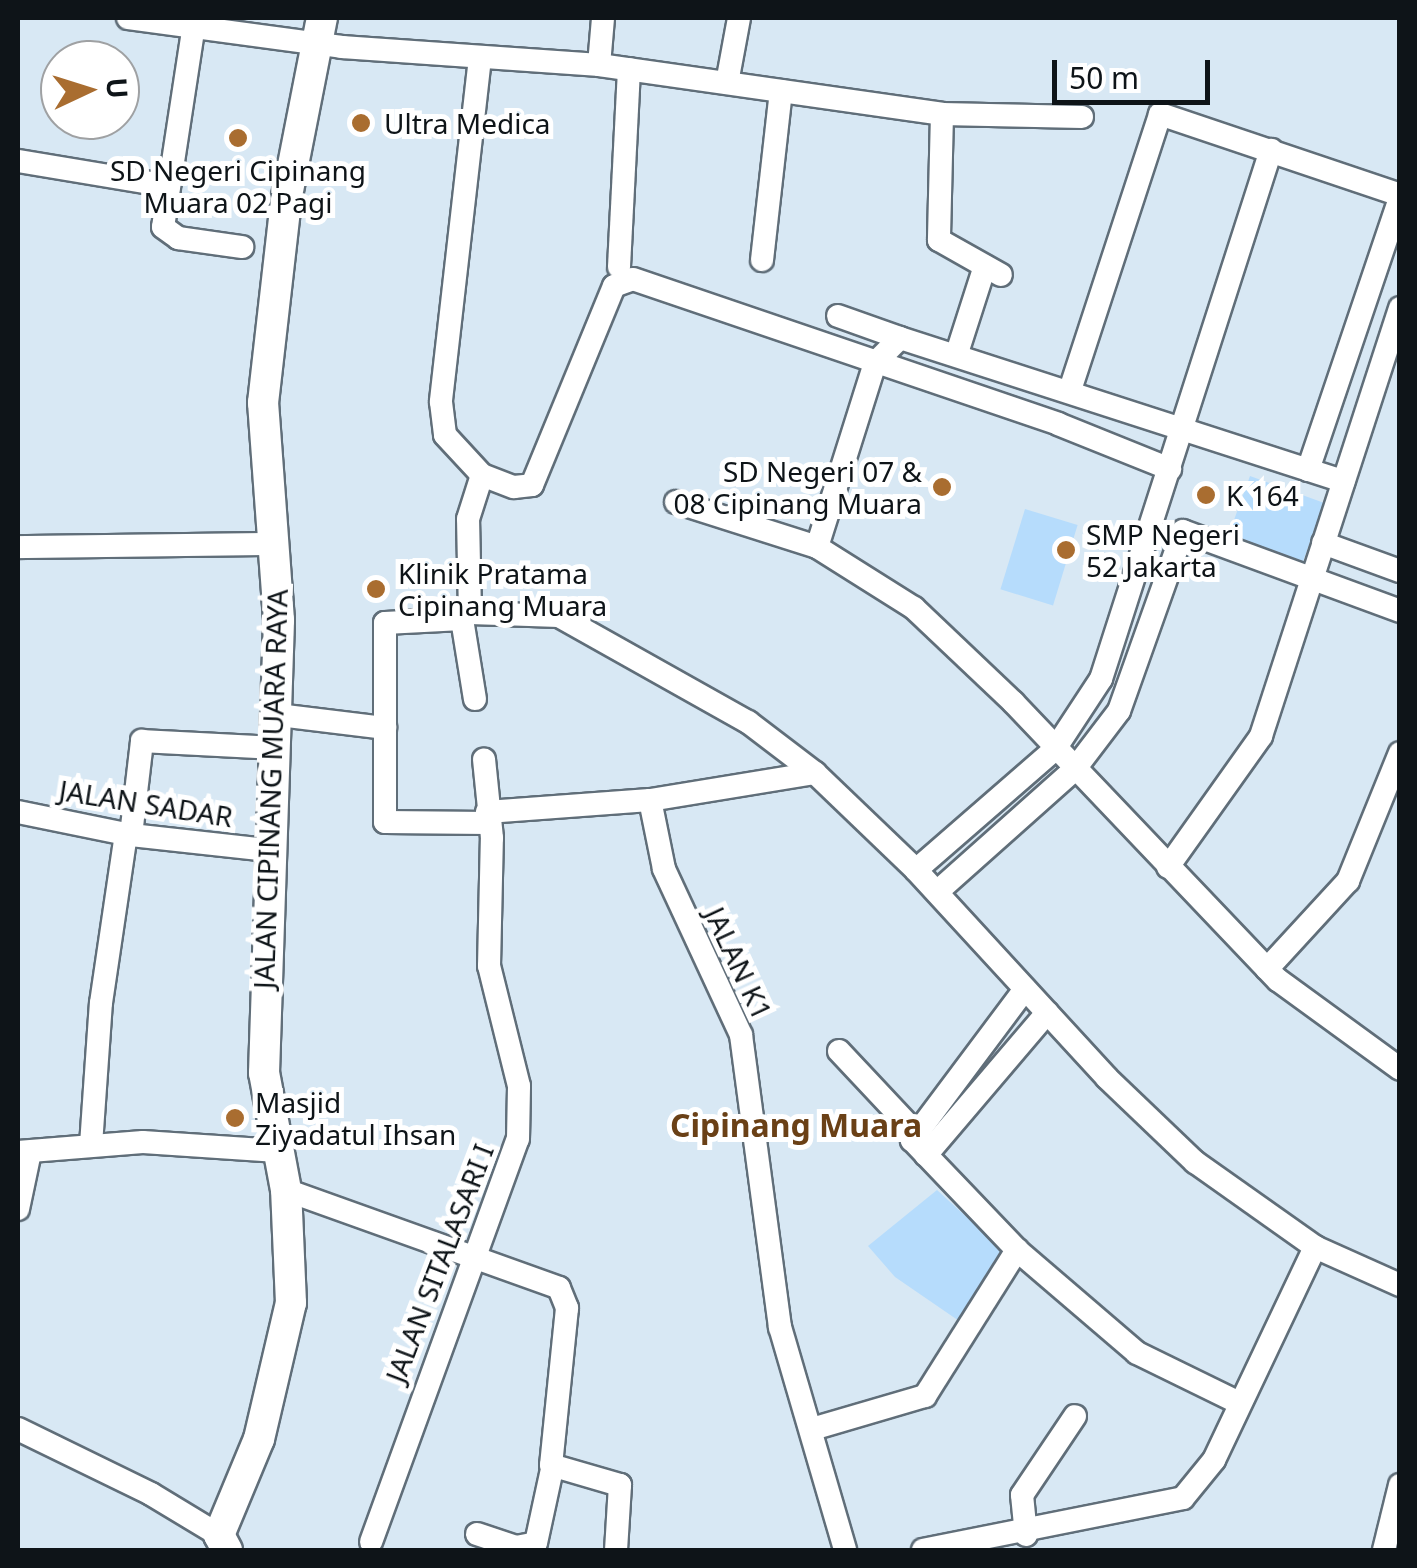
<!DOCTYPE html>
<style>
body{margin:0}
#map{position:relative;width:1417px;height:1568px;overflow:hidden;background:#d8e8f4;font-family:"Noto Sans",sans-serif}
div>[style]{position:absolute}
.green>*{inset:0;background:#b6dcfc;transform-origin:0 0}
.roads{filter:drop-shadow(2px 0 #606e79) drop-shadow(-2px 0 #606e79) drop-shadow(0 2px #606e79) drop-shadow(0 -2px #606e79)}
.minor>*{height:22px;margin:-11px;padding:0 11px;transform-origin:11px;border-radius:11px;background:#fff}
.tertiary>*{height:30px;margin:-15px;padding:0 15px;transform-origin:15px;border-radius:15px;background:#fff}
.dots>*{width:28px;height:28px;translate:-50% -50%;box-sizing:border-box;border:5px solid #fff;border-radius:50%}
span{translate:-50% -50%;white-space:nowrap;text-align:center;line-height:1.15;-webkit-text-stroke:10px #fff;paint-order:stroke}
.poi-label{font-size:28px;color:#0e1418}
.left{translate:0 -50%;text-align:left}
.right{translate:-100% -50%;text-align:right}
.street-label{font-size:28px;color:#0e1418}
.quarter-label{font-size:32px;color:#6a4016;font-weight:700}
.frame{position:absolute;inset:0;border:20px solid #0e1418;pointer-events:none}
.north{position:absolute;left:40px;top:40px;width:100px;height:100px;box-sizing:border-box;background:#fff;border:2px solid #9fa1a3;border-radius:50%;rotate:86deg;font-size:28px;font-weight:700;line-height:40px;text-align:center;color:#0e1418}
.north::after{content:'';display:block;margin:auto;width:35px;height:45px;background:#a96d30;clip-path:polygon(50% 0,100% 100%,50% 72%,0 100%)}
.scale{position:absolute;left:1052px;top:60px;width:158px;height:45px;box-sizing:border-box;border:5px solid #0e1418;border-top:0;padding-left:12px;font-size:30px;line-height:35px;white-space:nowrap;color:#0e1418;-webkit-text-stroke:8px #fff;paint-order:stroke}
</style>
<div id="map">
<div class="green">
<i style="left:1250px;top:476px;width:79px;height:62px;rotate:20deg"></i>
<i style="left:1025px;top:509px;width:55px;height:84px;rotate:17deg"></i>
<i style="clip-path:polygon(937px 1190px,1006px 1253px,962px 1323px,895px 1277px,868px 1246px)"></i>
</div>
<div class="roads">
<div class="minor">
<i style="left:128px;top:18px;width:216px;rotate:7.7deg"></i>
<i style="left:342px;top:47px;width:258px;rotate:4deg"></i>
<i style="left:599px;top:65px;width:346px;rotate:8.1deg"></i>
<i style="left:942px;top:114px;width:140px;rotate:1.2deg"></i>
<i style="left:195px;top:18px;width:211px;rotate:98.7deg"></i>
<i style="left:163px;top:227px;width:19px;rotate:36deg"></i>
<i style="left:178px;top:238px;width:65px;rotate:8deg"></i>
<i style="left:480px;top:58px;width:346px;rotate:96.5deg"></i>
<i style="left:441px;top:402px;width:33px;rotate:83deg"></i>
<i style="left:445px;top:435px;width:54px;rotate:47.2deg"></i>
<i style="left:482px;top:475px;width:34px;rotate:21deg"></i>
<i style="left:514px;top:487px;width:18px;rotate:-6deg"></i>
<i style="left:532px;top:485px;width:215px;rotate:-67.6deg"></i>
<i style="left:614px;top:286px;width:20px;rotate:-20deg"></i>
<i style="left:633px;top:279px;width:449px;rotate:18.8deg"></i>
<i style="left:1058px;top:424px;width:121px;rotate:21.9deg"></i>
<i style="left:599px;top:65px;width:47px;rotate:-85.1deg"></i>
<i style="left:727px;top:83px;width:66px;rotate:-79.5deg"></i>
<i style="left:942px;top:114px;width:126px;rotate:91.4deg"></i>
<i style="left:939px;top:240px;width:71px;rotate:29.4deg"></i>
<i style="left:18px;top:161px;width:153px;rotate:9.4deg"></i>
<i style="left:762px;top:260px;width:170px;rotate:-83.6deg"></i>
<i style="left:619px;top:267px;width:198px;rotate:-87.1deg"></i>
<i style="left:838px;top:316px;width:66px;rotate:19.5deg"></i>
<i style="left:957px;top:353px;width:91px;rotate:-72.2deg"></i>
<i style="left:1070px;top:390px;width:290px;rotate:-71.9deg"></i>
<i style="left:1160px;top:114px;width:253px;rotate:18.6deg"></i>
<i style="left:1308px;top:470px;width:287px;rotate:-71.3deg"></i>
<i style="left:676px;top:502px;width:148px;rotate:17.7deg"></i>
<i style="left:817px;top:547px;width:115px;rotate:32.2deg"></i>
<i style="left:914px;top:608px;width:137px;rotate:43.5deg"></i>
<i style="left:1013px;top:702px;width:384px;rotate:46.4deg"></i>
<i style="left:1278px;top:980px;width:151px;rotate:36.1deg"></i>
<i style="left:1323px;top:543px;width:82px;rotate:20deg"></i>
<i style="left:18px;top:547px;width:256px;rotate:-0.7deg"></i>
<i style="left:817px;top:547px;width:193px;rotate:-72.5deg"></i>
<i style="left:875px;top:363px;width:35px;rotate:-45deg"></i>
<i style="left:900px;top:338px;width:466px;rotate:17.9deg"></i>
<i style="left:470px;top:613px;width:94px;rotate:-91.2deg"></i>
<i style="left:468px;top:519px;width:46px;rotate:-72.3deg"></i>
<i style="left:462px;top:619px;width:81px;rotate:80.8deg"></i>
<i style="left:278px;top:715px;width:108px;rotate:6.9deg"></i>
<i style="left:815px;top:773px;width:167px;rotate:170.7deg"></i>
<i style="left:650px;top:800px;width:70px;rotate:78.5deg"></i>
<i style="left:664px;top:869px;width:183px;rotate:65.1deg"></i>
<i style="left:741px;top:1035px;width:295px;rotate:82.4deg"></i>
<i style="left:780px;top:1327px;width:232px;rotate:73.7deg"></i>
<i style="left:18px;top:812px;width:115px;rotate:11.5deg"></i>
<i style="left:131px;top:835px;width:136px;rotate:6.3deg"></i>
<i style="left:487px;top:812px;width:163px;rotate:-4.2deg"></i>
<i style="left:488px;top:823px;width:103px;rotate:-179.4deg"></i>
<i style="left:385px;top:822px;width:199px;rotate:-90deg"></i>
<i style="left:385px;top:623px;width:77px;rotate:-3deg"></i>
<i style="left:462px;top:619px;width:10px;rotate:-37deg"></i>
<i style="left:470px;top:613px;width:89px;rotate:1.9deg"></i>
<i style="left:559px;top:616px;width:217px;rotate:29.3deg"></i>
<i style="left:748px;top:722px;width:84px;rotate:37.3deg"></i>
<i style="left:815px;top:773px;width:140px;rotate:43.8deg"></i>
<i style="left:916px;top:870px;width:282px;rotate:47.4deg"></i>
<i style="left:1107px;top:1078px;width:122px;rotate:43.7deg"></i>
<i style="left:1195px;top:1162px;width:147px;rotate:35.3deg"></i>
<i style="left:1315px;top:1247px;width:93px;rotate:24.1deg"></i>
<i style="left:131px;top:835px;width:95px;rotate:-83.3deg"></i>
<i style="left:142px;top:741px;width:133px;rotate:3deg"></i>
<i style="left:1168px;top:867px;width:161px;rotate:-54.6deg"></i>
<i style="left:1261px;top:736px;width:450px;rotate:-72deg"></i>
<i style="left:916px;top:870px;width:184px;rotate:-41deg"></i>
<i style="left:1055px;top:749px;width:84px;rotate:-56.7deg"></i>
<i style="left:1101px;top:679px;width:556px;rotate:-72.18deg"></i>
<i style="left:937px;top:892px;width:183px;rotate:-41.7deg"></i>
<i style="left:1074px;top:770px;width:74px;rotate:-52.7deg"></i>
<i style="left:1119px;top:711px;width:191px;rotate:-70.4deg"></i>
<i style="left:1183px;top:531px;width:231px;rotate:20.2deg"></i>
<i style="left:1267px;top:969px;width:120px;rotate:-47.4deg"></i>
<i style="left:1348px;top:881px;width:138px;rotate:-67.9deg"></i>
<i style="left:1025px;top:989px;width:189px;rotate:126.8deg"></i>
<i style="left:912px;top:1140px;width:152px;rotate:46.3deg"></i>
<i style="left:1017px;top:1250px;width:158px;rotate:40.6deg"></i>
<i style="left:1137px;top:1353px;width:114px;rotate:26.1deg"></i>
<i style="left:839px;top:1051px;width:110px;rotate:46.8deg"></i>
<i style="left:91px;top:1145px;width:142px;rotate:-86deg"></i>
<i style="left:101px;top:1003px;width:171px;rotate:-81.6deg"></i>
<i style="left:18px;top:1152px;width:125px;rotate:-4.6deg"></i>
<i style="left:143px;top:1142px;width:135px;rotate:3.8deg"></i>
<i style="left:926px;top:1155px;width:187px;rotate:-49.6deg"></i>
<i style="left:286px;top:1190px;width:290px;rotate:19.7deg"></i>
<i style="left:559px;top:1288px;width:22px;rotate:68deg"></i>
<i style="left:567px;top:1308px;width:158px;rotate:95.8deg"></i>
<i style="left:551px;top:1465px;width:72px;rotate:16.2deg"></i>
<i style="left:620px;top:1485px;width:65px;rotate:93.5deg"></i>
<i style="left:18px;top:1209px;width:58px;rotate:-78.1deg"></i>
<i style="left:18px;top:1429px;width:148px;rotate:26deg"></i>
<i style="left:151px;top:1494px;width:79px;rotate:31.1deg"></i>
<i style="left:812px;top:1429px;width:118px;rotate:-16.3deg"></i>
<i style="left:925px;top:1396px;width:173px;rotate:-57.8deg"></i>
<i style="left:477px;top:1534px;width:41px;rotate:18.4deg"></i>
<i style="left:516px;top:1547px;width:20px;rotate:-11deg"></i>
<i style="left:536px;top:1543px;width:76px;rotate:-77.8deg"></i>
<i style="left:1026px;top:1535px;width:40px;rotate:-95.7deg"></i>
<i style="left:1022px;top:1495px;width:95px;rotate:-56.1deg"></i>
<i style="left:371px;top:1542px;width:429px;rotate:-70deg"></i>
<i style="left:518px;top:1139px;width:53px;rotate:-88.9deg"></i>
<i style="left:519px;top:1086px;width:124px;rotate:-104deg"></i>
<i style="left:489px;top:966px;width:128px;rotate:-88.7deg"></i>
<i style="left:492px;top:838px;width:79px;rotate:-95.8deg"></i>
<i style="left:923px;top:1550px;width:265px;rotate:-11.3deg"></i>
<i style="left:1183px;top:1498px;width:49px;rotate:-50.8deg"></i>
<i style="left:1214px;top:1460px;width:236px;rotate:-64.6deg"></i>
<i style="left:1384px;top:1550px;width:67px;rotate:-76.2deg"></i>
</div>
<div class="tertiary">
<i style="left:227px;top:1550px;width:17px;rotate:-118deg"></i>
<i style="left:219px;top:1535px;width:104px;rotate:-67.4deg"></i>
<i style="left:259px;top:1439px;width:140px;rotate:-76.8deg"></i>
<i style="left:291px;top:1303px;width:113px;rotate:-92.5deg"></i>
<i style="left:286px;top:1190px;width:119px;rotate:-100.6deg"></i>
<i style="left:264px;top:1073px;width:453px;rotate:-88.1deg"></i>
<i style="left:279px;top:620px;width:218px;rotate:-94.2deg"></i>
<i style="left:263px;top:403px;width:203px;rotate:-83.5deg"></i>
<i style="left:286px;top:201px;width:187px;rotate:-78.9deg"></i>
</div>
</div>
<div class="dots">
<i style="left:361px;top:123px;background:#a96d30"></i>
<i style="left:238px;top:138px;background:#a96d30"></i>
<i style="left:942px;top:487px;background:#a96d30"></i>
<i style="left:1206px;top:495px;background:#a96d30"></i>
<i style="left:1066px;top:550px;background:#a96d30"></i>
<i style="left:376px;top:589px;background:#a96d30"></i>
<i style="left:235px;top:1118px;background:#a96d30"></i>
</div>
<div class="poi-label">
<span class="left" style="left:384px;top:123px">Ultra Medica</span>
<span style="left:238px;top:186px">SD Negeri Cipinang<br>Muara 02 Pagi</span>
<span class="right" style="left:922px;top:487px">SD Negeri 07 &amp;<br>08 Cipinang Muara</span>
<span class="left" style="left:1226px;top:495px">K 164</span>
<span class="left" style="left:1086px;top:550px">SMP Negeri<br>52 Jakarta</span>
<span class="left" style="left:398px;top:589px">Klinik Pratama<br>Cipinang Muara</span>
<span class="left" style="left:255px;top:1118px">Masjid<br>Ziyadatul Ihsan</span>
</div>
<div class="street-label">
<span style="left:270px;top:789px;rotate:-88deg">JALAN CIPINANG MUARA RAYA</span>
<span style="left:146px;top:803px;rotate:9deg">JALAN SADAR</span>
<span style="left:739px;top:963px;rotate:65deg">JALAN K1</span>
<span style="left:439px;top:1263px;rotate:-69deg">JALAN SITALASARI I</span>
</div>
<div class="quarter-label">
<span style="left:796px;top:1125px">Cipinang Muara</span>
</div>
<div class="frame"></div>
<div class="north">U</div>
<div class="scale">50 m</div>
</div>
